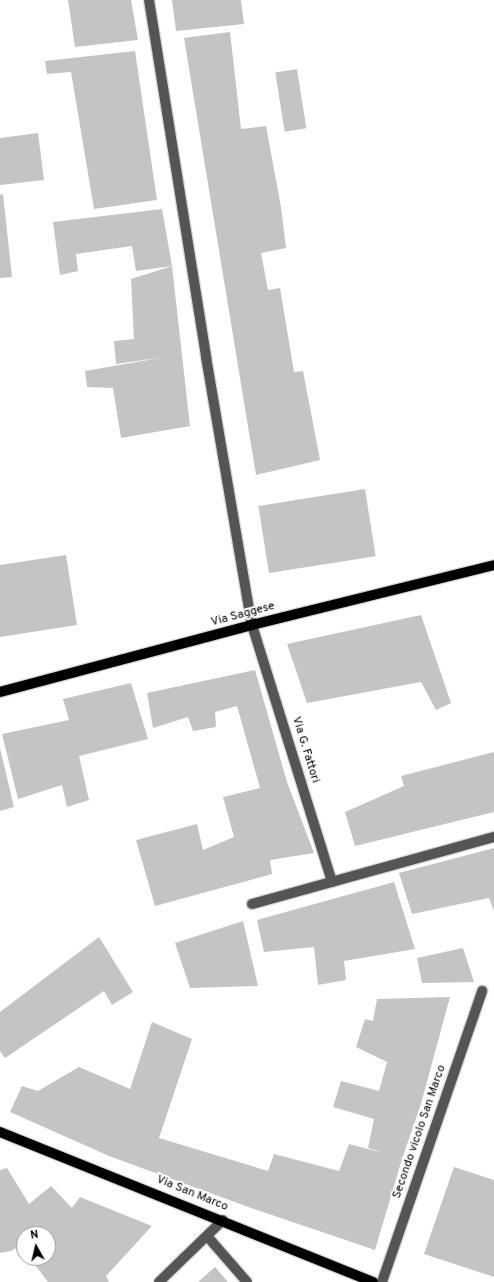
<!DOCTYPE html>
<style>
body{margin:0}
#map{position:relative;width:494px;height:1282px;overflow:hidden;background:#fff;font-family:Overpass,sans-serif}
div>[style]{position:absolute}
.building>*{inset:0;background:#c4c4c4;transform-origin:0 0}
.roads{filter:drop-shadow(1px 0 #dbdbdb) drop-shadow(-1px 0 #dbdbdb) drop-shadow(0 1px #dbdbdb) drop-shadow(0 -1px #dbdbdb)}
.minor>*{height:10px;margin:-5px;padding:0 5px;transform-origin:5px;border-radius:5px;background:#555}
.major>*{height:10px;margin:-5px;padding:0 5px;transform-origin:5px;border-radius:5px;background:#000}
span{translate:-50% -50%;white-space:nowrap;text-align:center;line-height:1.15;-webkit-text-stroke:4px #fff;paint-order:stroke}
.street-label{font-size:12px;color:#000}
.north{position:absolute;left:16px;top:1226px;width:40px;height:40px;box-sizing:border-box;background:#fff;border:1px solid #999;border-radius:50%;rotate:352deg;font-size:11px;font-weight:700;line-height:16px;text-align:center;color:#000}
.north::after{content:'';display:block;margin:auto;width:14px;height:18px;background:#000;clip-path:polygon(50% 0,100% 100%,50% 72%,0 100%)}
</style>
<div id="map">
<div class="building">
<i style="clip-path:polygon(68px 0,131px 0,138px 40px,75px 47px)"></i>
<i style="clip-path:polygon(172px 0,241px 0,244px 24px,176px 31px)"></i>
<i style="clip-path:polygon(230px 32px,241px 129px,266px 126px,281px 207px,286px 248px,261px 253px,268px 290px,280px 288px,294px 372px,303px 371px,320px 460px,256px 475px,184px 38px)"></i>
<i style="clip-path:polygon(135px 51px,157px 200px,94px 209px,71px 72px,47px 74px,45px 61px)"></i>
<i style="left:297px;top:69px;width:60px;height:22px;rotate:81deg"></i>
<i style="clip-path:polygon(38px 133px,44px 180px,0 185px,0 138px)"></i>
<i style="clip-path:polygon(3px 194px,12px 277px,0 278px,0 195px)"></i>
<i style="clip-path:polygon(162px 209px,172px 266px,136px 271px,132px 246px,76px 254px,78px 271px,60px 275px,53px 222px)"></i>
<i style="clip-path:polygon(172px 266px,190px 426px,121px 438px,113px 388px,87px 387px,85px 371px,165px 357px,116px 364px,114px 341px,134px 339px,131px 279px)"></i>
<i style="left:365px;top:489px;width:68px;height:108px;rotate:81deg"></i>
<i style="clip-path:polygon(66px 555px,77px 625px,0 637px,0 565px)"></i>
<i style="clip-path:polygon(421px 615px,451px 703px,436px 710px,421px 682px,307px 703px,287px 644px)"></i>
<i style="clip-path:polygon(255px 670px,287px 782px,314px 853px,270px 860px,272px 874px,155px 906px,136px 840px,197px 824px,203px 850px,234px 837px,223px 797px,260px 788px,237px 706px,215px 712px,216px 727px,193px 731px,188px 717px,153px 728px,147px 693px)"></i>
<i style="clip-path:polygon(131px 683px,148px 739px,79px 756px,89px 800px,67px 807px,62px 785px,18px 799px,2px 734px,69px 720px,63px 699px)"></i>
<i style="clip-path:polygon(0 748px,14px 807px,0 811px)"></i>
<i style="clip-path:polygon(494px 752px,494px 812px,355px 846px,345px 812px,404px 786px,401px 776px)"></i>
<i style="clip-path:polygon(494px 848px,494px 911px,489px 898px,412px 914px,399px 873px)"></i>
<i style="clip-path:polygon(394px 882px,415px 949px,344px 961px,346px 980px,318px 985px,314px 947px,264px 952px,257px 920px)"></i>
<i style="clip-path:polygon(243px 921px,258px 986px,190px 988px,175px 943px)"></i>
<i style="clip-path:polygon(99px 937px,133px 992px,112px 1005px,104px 991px,5px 1058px,0 1051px,0 1012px)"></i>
<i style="clip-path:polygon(463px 948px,474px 982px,422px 983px,417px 958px)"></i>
<i style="clip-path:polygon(450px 997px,421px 1104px,402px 1159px,375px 1250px,257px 1210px,109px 1156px,10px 1112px,22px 1086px,38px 1091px,79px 1067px,130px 1089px,152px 1022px,192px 1039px,159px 1138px,268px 1171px,274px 1154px,339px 1171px,349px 1144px,383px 1153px,368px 1148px,374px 1119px,333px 1107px,341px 1081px,379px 1091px,387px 1062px,356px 1047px,365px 1019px,373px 1021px,377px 999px)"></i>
<i style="clip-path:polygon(454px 1167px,494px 1180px,494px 1277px,424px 1254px)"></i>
<i style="clip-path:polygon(7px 1168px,29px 1204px,51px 1186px,72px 1208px,80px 1197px,152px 1226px,106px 1276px,109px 1282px,48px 1282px,35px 1265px,39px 1258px,48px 1258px,48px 1234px,24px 1234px,24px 1243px,11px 1251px,0 1253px,0 1170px)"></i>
<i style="clip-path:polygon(215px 1267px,228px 1282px,198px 1282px)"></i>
</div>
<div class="roads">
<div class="minor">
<i style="left:149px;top:0;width:362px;rotate:80.9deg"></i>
<i style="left:206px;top:357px;width:272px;rotate:80.3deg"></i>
<i style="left:252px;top:625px;width:269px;rotate:72.7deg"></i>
<i style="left:252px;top:904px;width:251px;rotate:-15.5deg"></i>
<i style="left:207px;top:1236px;width:61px;rotate:49deg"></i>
<i style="left:159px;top:1282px;width:89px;rotate:-44.1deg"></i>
<i style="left:382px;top:1282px;width:308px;rotate:-71deg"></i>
</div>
<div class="major">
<i style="left:0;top:692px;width:261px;rotate:-14.9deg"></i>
<i style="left:252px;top:625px;width:249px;rotate:-13.9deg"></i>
<i style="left:0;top:1132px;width:402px;rotate:21.9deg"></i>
</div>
</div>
<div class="street-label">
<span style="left:243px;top:615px;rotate:-15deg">Via Saggese</span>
<span style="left:305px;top:750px;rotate:73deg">Via G. Fattori</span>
<span style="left:420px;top:1132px;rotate:-71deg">Secondo vicolo San Marco</span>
<span style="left:192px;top:1194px;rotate:22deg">Via San Marco</span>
</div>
<div class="north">N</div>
</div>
